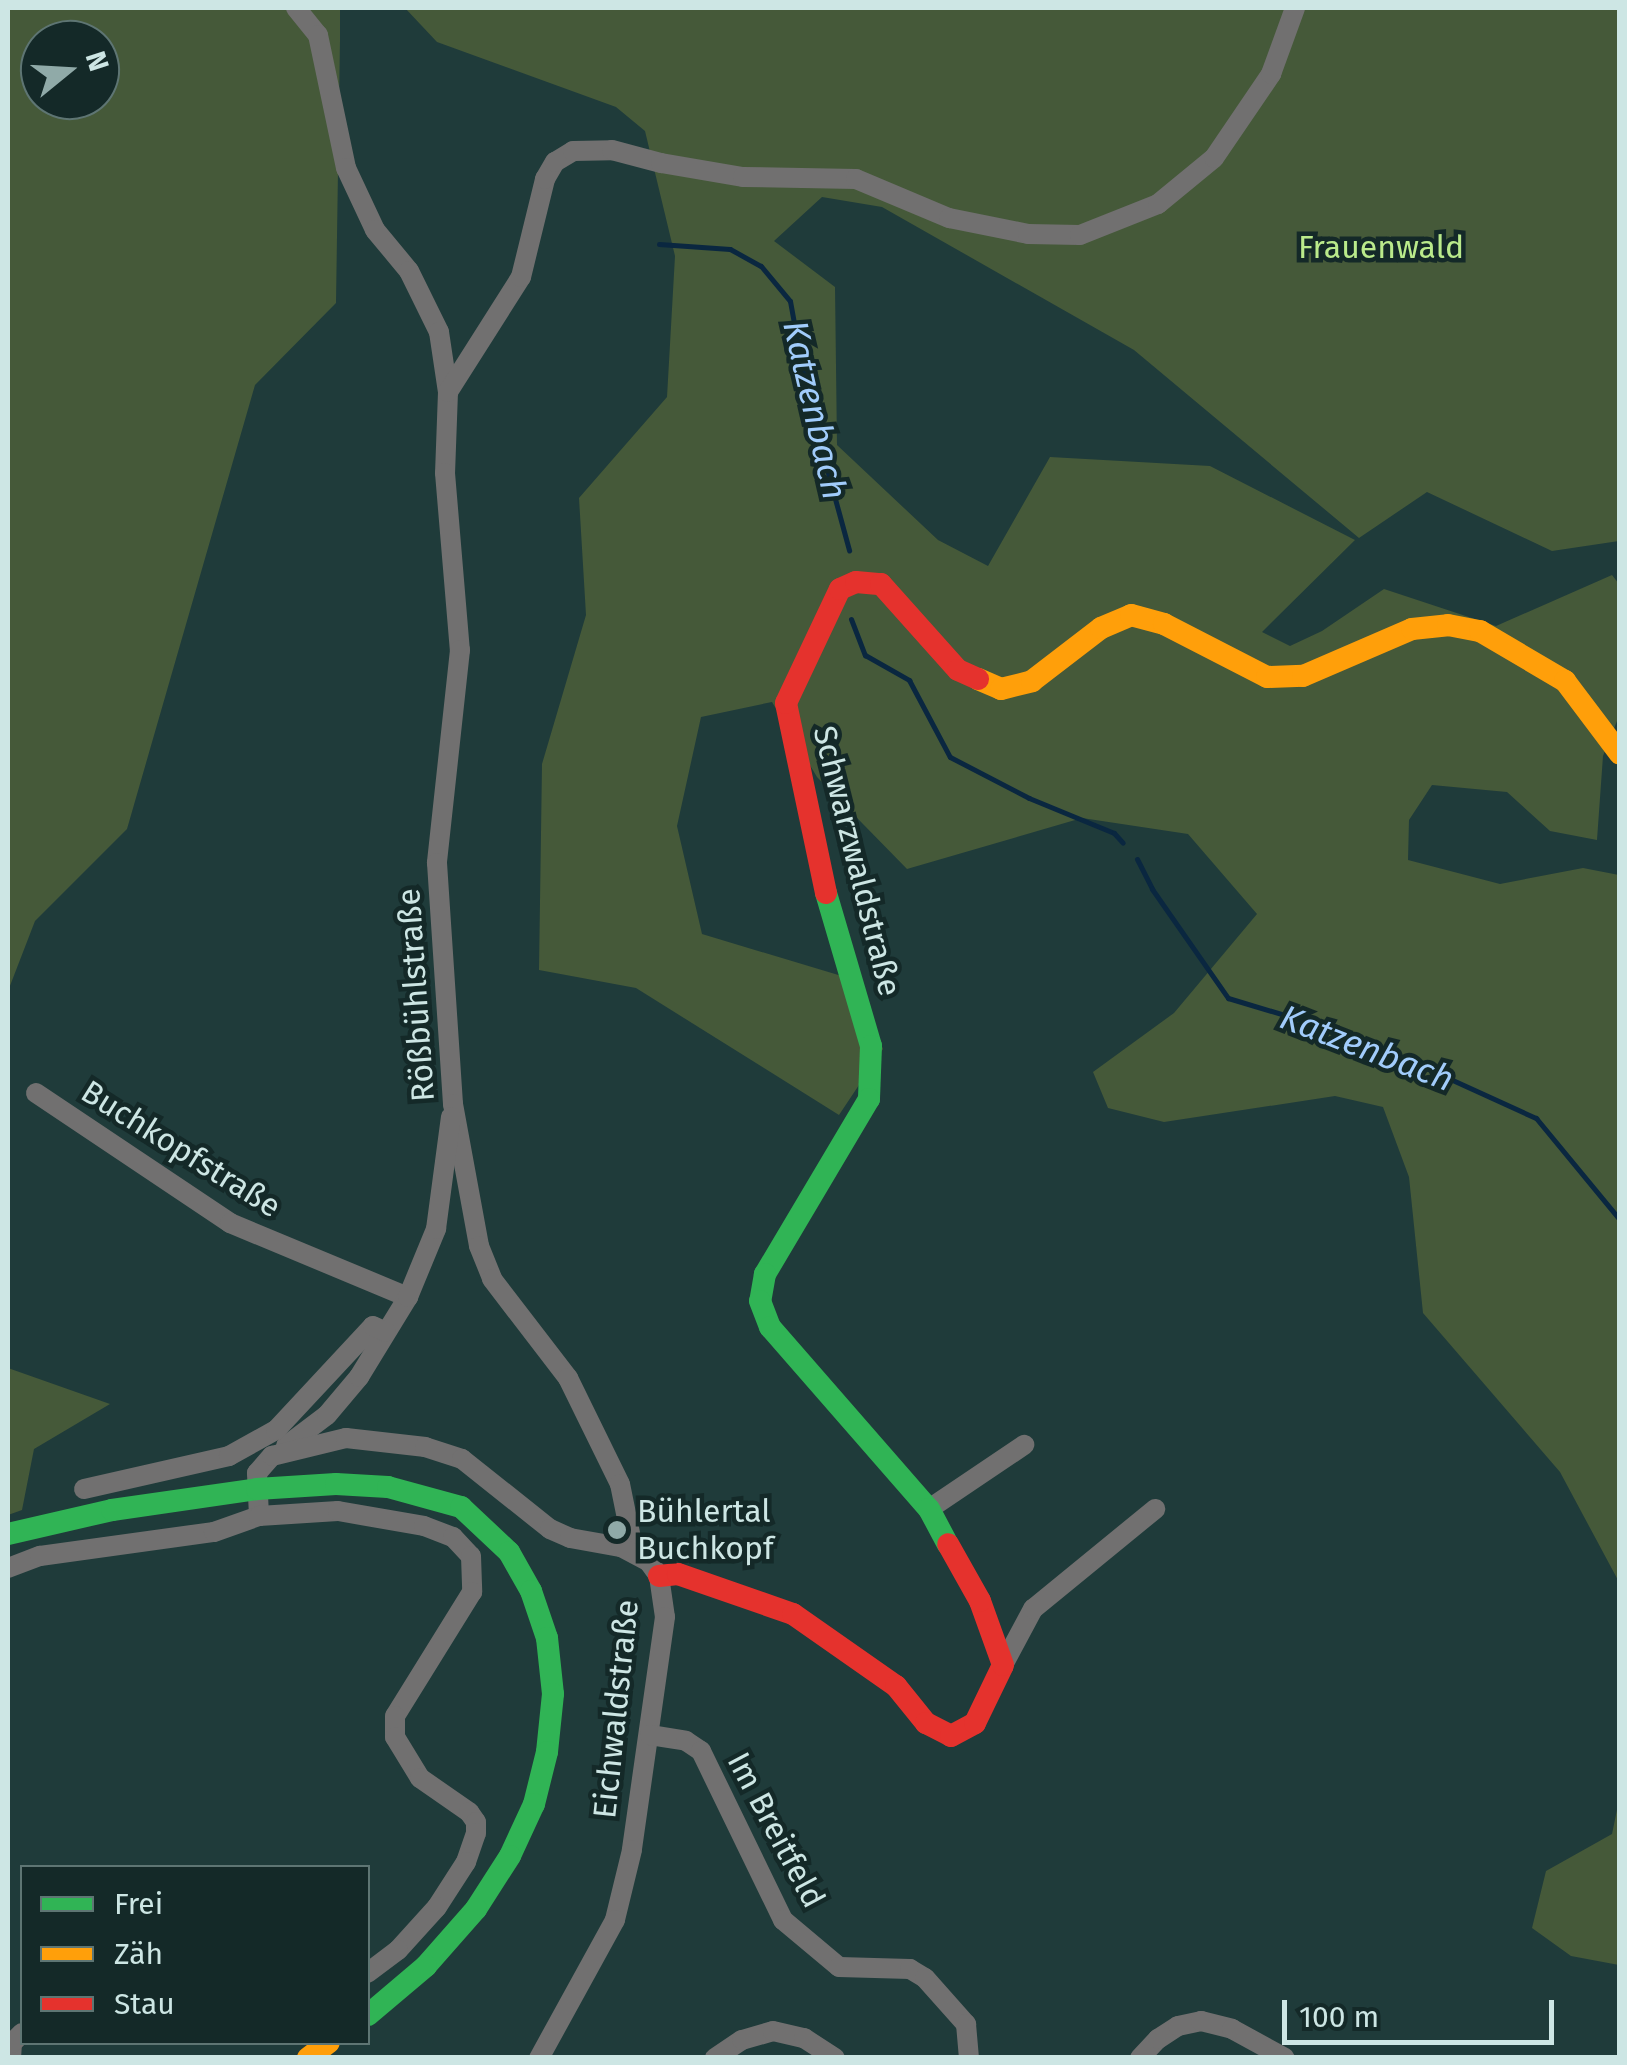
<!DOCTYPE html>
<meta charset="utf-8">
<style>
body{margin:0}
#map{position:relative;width:1627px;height:2065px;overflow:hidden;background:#1f3b3a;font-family:"Fira Sans",sans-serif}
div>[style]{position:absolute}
.green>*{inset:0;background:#455939}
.stream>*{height:5px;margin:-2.5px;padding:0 2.5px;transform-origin:2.5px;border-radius:2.5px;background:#0a2740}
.street>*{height:20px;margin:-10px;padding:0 10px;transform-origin:10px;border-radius:10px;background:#717070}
.fast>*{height:22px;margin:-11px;padding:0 11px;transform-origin:11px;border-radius:11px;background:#30b455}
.slow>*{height:22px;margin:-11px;padding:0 11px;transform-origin:11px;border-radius:11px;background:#ff9f0a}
.jam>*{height:22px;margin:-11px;padding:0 11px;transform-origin:11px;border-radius:11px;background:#e5322d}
.dots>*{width:28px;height:28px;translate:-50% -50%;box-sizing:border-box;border:5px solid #142928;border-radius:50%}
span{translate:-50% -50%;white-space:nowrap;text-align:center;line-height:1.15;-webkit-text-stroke:9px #142928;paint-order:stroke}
.park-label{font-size:32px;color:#baea8b}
.street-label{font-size:32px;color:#cde6e4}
.poi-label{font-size:32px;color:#cde6e4}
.left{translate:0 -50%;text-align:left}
.water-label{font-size:35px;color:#a1ccfb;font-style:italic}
.frame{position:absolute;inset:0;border:10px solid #cde6e4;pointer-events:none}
.legend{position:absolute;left:20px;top:1865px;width:350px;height:180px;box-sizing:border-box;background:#142928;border:2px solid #5e7573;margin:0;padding:12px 18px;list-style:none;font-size:30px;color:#cde6e4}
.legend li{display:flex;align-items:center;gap:20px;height:50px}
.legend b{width:50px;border:2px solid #5e7573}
.north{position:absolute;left:20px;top:20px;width:100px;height:100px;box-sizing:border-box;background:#142928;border:2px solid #5e7573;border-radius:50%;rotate:72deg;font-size:28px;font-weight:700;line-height:40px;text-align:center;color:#cde6e4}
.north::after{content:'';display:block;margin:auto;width:35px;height:45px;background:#90aaa8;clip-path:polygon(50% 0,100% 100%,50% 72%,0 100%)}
.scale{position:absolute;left:1282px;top:2000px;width:272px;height:45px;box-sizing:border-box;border:5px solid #cde6e4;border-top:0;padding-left:12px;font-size:30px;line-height:35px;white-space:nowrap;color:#cde6e4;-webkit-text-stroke:8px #142928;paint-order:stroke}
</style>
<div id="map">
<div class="green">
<i style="clip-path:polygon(evenodd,8px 8px,340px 8px,340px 40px,336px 303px,255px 385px,127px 829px,35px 921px,8px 991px,8px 8px,40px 40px,100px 40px,100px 100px,40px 100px,40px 40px)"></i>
<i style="clip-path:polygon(405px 8px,1619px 8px,1619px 541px,1552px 551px,1427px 492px,1359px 538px,1134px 350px,882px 207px,822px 197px,774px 241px,835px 287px,837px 445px,938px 540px,988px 566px,1050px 457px,1210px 466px,1355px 540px,1262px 632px,1290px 646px,1322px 631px,1384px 589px,1496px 626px,1612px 575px,1619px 584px,1619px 716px,1603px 756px,1597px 840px,1550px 831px,1507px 792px,1432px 785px,1409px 820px,1408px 860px,1500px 884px,1583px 868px,1619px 875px,1619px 1582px,1560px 1472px,1423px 1313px,1409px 1177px,1383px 1107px,1335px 1096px,1164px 1122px,1108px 1108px,1093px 1072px,1174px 1013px,1257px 914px,1188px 834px,1082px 818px,907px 869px,817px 777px,772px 702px,701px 717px,677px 826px,702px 934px,855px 980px,883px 1049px,839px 1115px,636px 988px,539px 970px,542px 764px,586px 615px,579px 498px,667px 397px,675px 256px,645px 131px,616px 107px,437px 42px)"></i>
<i style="clip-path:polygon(8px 1368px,110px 1404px,34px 1449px,22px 1510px,8px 1515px)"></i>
<i style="clip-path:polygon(1619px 1800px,1619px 1965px,1571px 1956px,1532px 1928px,1546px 1871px,1612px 1834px)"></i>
</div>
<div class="stream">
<i style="left:659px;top:244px;width:71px;rotate:4deg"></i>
<i style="left:730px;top:249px;width:35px;rotate:29deg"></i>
<i style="left:761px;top:266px;width:45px;rotate:50.4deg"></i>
<i style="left:790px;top:301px;width:101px;rotate:79.7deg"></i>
<i style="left:808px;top:400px;width:156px;rotate:74.7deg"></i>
<i style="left:851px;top:619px;width:39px;rotate:69deg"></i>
<i style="left:865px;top:655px;width:51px;rotate:29.6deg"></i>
<i style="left:909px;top:680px;width:87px;rotate:62deg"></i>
<i style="left:950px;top:757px;width:89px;rotate:27.4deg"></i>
<i style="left:1029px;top:798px;width:92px;rotate:22.4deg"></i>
<i style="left:1114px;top:833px;width:13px;rotate:48deg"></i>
<i style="left:1137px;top:859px;width:34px;rotate:63deg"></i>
<i style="left:1152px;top:889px;width:133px;rotate:55.1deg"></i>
<i style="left:1228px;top:998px;width:136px;rotate:16.7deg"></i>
<i style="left:1358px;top:1037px;width:196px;rotate:24.5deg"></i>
<i style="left:1536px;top:1118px;width:132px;rotate:50.5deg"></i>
</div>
<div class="street">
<i style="left:296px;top:8px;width:35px;rotate:51deg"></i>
<i style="left:318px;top:35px;width:136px;rotate:78.1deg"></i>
<i style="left:346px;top:168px;width:68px;rotate:64.9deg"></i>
<i style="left:375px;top:230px;width:53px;rotate:50.3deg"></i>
<i style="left:409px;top:271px;width:68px;rotate:63.8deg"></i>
<i style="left:439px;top:332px;width:61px;rotate:81.5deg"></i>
<i style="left:448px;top:392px;width:81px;rotate:92.1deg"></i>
<i style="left:445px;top:473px;width:178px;rotate:85.2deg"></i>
<i style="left:460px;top:650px;width:214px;rotate:96.2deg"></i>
<i style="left:437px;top:863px;width:242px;rotate:86.2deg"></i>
<i style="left:453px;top:1104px;width:144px;rotate:79.6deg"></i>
<i style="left:479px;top:1246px;width:35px;rotate:68deg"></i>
<i style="left:492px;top:1279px;width:125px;rotate:52.5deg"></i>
<i style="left:568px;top:1378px;width:118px;rotate:63.9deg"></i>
<i style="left:620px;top:1484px;width:70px;rotate:78.5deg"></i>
<i style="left:448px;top:392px;width:136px;rotate:-57.6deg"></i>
<i style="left:521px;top:277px;width:101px;rotate:-76.2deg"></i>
<i style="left:545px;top:179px;width:20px;rotate:-60deg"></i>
<i style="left:555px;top:162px;width:21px;rotate:-31deg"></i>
<i style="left:573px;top:151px;width:39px;rotate:-1deg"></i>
<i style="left:612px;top:150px;width:51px;rotate:14.9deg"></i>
<i style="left:661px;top:163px;width:83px;rotate:9.7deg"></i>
<i style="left:743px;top:177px;width:113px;rotate:1deg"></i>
<i style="left:856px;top:179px;width:101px;rotate:22.8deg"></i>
<i style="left:949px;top:218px;width:81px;rotate:11.4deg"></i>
<i style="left:1028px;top:234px;width:52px;rotate:1.1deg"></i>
<i style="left:1080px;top:235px;width:84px;rotate:-21.7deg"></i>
<i style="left:1158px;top:204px;width:72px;rotate:-39.4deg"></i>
<i style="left:1214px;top:158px;width:102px;rotate:-55.8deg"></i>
<i style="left:1271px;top:74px;width:70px;rotate:-70deg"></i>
<i style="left:36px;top:1093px;width:234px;rotate:33.8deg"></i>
<i style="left:230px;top:1223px;width:193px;rotate:22.6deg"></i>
<i style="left:286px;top:1446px;width:51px;rotate:-37.1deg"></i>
<i style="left:327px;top:1415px;width:50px;rotate:-49.9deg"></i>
<i style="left:359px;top:1377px;width:94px;rotate:-58.5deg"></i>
<i style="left:408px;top:1297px;width:74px;rotate:-67.6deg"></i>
<i style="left:436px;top:1229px;width:113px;rotate:-82.4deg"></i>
<i style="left:84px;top:1489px;width:149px;rotate:-12.8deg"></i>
<i style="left:229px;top:1456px;width:54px;rotate:-29deg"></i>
<i style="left:276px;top:1430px;width:142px;rotate:-47deg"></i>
<i style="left:373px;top:1326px;width:14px;rotate:25deg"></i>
<i style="left:929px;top:1509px;width:115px;rotate:-34deg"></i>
<i style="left:259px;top:1516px;width:43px;rotate:-92.7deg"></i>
<i style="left:257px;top:1473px;width:23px;rotate:-49deg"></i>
<i style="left:272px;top:1456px;width:76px;rotate:-13.7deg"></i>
<i style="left:346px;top:1438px;width:80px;rotate:6.5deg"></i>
<i style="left:425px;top:1447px;width:39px;rotate:18deg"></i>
<i style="left:462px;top:1459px;width:112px;rotate:38.5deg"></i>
<i style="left:550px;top:1529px;width:22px;rotate:24deg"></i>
<i style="left:570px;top:1538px;width:52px;rotate:10deg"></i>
<i style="left:621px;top:1547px;width:32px;rotate:28deg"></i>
<i style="left:649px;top:1562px;width:17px;rotate:54deg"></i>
<i style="left:659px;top:1576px;width:41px;rotate:81.7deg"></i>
<i style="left:665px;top:1617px;width:235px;rotate:98.1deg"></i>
<i style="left:632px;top:1850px;width:72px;rotate:103.7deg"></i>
<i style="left:615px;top:1920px;width:158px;rotate:118.8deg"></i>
<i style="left:8px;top:1568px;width:34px;rotate:-21deg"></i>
<i style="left:40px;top:1556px;width:176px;rotate:-7.9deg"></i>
<i style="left:214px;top:1532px;width:48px;rotate:-19.6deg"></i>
<i style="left:259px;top:1516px;width:79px;rotate:-3.6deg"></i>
<i style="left:338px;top:1511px;width:87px;rotate:9.9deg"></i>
<i style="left:424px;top:1526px;width:31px;rotate:21deg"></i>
<i style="left:453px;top:1537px;width:26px;rotate:47deg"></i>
<i style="left:471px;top:1556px;width:36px;rotate:88deg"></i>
<i style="left:472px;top:1592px;width:146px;rotate:121.8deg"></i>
<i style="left:395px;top:1716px;width:21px;rotate:90deg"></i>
<i style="left:395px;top:1737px;width:48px;rotate:58.6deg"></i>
<i style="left:420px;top:1778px;width:60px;rotate:34.8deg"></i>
<i style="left:469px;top:1812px;width:12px;rotate:55deg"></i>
<i style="left:476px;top:1822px;width:11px;rotate:90deg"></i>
<i style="left:476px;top:1833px;width:31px;rotate:109deg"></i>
<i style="left:466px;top:1862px;width:54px;rotate:122.8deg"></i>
<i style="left:437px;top:1907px;width:58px;rotate:132.2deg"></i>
<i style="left:398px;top:1950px;width:38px;rotate:143deg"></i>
<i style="left:1003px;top:1665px;width:64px;rotate:-61.8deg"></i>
<i style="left:1033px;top:1609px;width:158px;rotate:-39.3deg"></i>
<i style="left:650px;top:1735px;width:36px;rotate:9deg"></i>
<i style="left:686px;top:1741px;width:18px;rotate:34deg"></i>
<i style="left:701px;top:1751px;width:188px;rotate:64.1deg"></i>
<i style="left:783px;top:1920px;width:73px;rotate:40deg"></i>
<i style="left:839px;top:1967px;width:71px;rotate:1.6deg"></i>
<i style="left:910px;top:1969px;width:17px;rotate:31deg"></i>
<i style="left:925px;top:1978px;width:62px;rotate:48.3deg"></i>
<i style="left:966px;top:2024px;width:34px;rotate:85deg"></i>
<i style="left:11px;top:2058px;width:15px;rotate:-86deg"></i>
<i style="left:12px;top:2043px;width:14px;rotate:-45deg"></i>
<i style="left:715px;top:2058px;width:32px;rotate:-34deg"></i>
<i style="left:742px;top:2040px;width:32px;rotate:-16deg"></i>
<i style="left:773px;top:2031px;width:32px;rotate:13deg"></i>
<i style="left:804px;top:2038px;width:37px;rotate:33deg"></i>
<i style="left:1140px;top:2058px;width:26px;rotate:-47deg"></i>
<i style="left:1158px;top:2039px;width:24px;rotate:-33deg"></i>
<i style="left:1178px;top:2026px;width:24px;rotate:-12deg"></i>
<i style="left:1201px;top:2021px;width:32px;rotate:14deg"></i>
<i style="left:1232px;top:2029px;width:60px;rotate:28.7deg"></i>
</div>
<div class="fast">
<i style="left:826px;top:893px;width:159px;rotate:73.6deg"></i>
<i style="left:871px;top:1046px;width:53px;rotate:92.2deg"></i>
<i style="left:869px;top:1099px;width:204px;rotate:120.7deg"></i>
<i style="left:765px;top:1274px;width:27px;rotate:100deg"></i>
<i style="left:760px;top:1301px;width:28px;rotate:69deg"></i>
<i style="left:770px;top:1327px;width:242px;rotate:48.9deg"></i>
<i style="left:929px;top:1509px;width:40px;rotate:62deg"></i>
<i style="left:8px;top:1534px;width:107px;rotate:-13deg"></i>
<i style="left:112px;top:1510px;width:147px;rotate:-8.2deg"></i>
<i style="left:257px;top:1489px;width:79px;rotate:-3.6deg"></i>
<i style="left:336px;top:1484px;width:52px;rotate:3.3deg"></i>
<i style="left:388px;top:1487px;width:76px;rotate:15.3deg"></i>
<i style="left:461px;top:1507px;width:66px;rotate:43.2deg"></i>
<i style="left:509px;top:1552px;width:45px;rotate:60.6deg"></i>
<i style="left:531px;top:1591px;width:50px;rotate:71.2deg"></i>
<i style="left:547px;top:1638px;width:56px;rotate:83.9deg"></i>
<i style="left:553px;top:1694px;width:58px;rotate:95.9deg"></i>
<i style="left:547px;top:1752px;width:54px;rotate:104deg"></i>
<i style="left:534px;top:1804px;width:57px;rotate:114.8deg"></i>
<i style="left:510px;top:1856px;width:63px;rotate:122.7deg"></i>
<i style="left:476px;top:1909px;width:76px;rotate:131.3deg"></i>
<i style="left:426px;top:1966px;width:76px;rotate:139.8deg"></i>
</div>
<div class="slow">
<i style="left:978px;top:679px;width:25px;rotate:23deg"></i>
<i style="left:1001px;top:689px;width:32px;rotate:-14deg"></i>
<i style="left:1032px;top:681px;width:87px;rotate:-37.5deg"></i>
<i style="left:1101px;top:628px;width:33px;rotate:-23deg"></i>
<i style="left:1131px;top:615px;width:34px;rotate:15deg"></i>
<i style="left:1164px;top:624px;width:116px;rotate:27.2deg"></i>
<i style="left:1267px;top:677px;width:36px;rotate:-2deg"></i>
<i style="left:1303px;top:676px;width:119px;rotate:-23.3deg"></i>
<i style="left:1412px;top:629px;width:36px;rotate:-6deg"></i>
<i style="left:1448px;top:625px;width:33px;rotate:11deg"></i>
<i style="left:1480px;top:631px;width:99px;rotate:30.5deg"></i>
<i style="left:1565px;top:681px;width:91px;rotate:53deg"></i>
<i style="left:308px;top:2058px;width:26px;rotate:-37deg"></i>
</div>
<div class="jam">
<i style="left:826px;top:893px;width:194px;rotate:-101.9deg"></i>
<i style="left:786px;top:703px;width:126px;rotate:-64.7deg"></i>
<i style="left:840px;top:589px;width:17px;rotate:-24deg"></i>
<i style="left:856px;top:582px;width:25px;rotate:5deg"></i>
<i style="left:881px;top:584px;width:115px;rotate:48.2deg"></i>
<i style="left:958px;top:670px;width:22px;rotate:24deg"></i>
<i style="left:659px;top:1576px;width:19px;rotate:-6deg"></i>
<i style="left:678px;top:1574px;width:122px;rotate:19.2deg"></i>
<i style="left:793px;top:1614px;width:126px;rotate:35deg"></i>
<i style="left:896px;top:1686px;width:48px;rotate:51deg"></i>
<i style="left:926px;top:1723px;width:28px;rotate:27deg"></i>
<i style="left:951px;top:1736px;width:27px;rotate:-28deg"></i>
<i style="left:975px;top:1723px;width:64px;rotate:-64.2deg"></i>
<i style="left:1003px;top:1665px;width:68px;rotate:-109.8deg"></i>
<i style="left:980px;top:1601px;width:65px;rotate:-119.3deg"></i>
</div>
<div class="dots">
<i style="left:617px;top:1530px;background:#90aaa8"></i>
</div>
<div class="park-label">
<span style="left:1381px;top:247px">Frauenwald</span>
</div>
<div class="street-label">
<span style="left:857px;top:861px;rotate:76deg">Schwarzwaldstraße</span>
<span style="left:416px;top:995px;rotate:-94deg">Rößbühlstraße</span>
<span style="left:181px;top:1149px;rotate:32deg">Buchkopfstraße</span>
<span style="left:616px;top:1709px;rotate:-84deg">Eichwaldstraße</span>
<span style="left:776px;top:1830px;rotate:62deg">Im Breitfeld</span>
</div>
<div class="poi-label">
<span class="left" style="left:637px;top:1530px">Bühlertal<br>Buchkopf</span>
</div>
<div class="water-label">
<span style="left:815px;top:410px;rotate:77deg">Katzenbach</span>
<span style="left:1367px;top:1048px;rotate:21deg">Katzenbach</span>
</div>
<div class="frame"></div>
<ul class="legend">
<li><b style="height:12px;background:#30b455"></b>Frei</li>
<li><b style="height:12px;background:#ff9f0a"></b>Zäh</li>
<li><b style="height:12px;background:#e5322d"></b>Stau</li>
</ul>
<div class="north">N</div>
<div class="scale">100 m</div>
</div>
